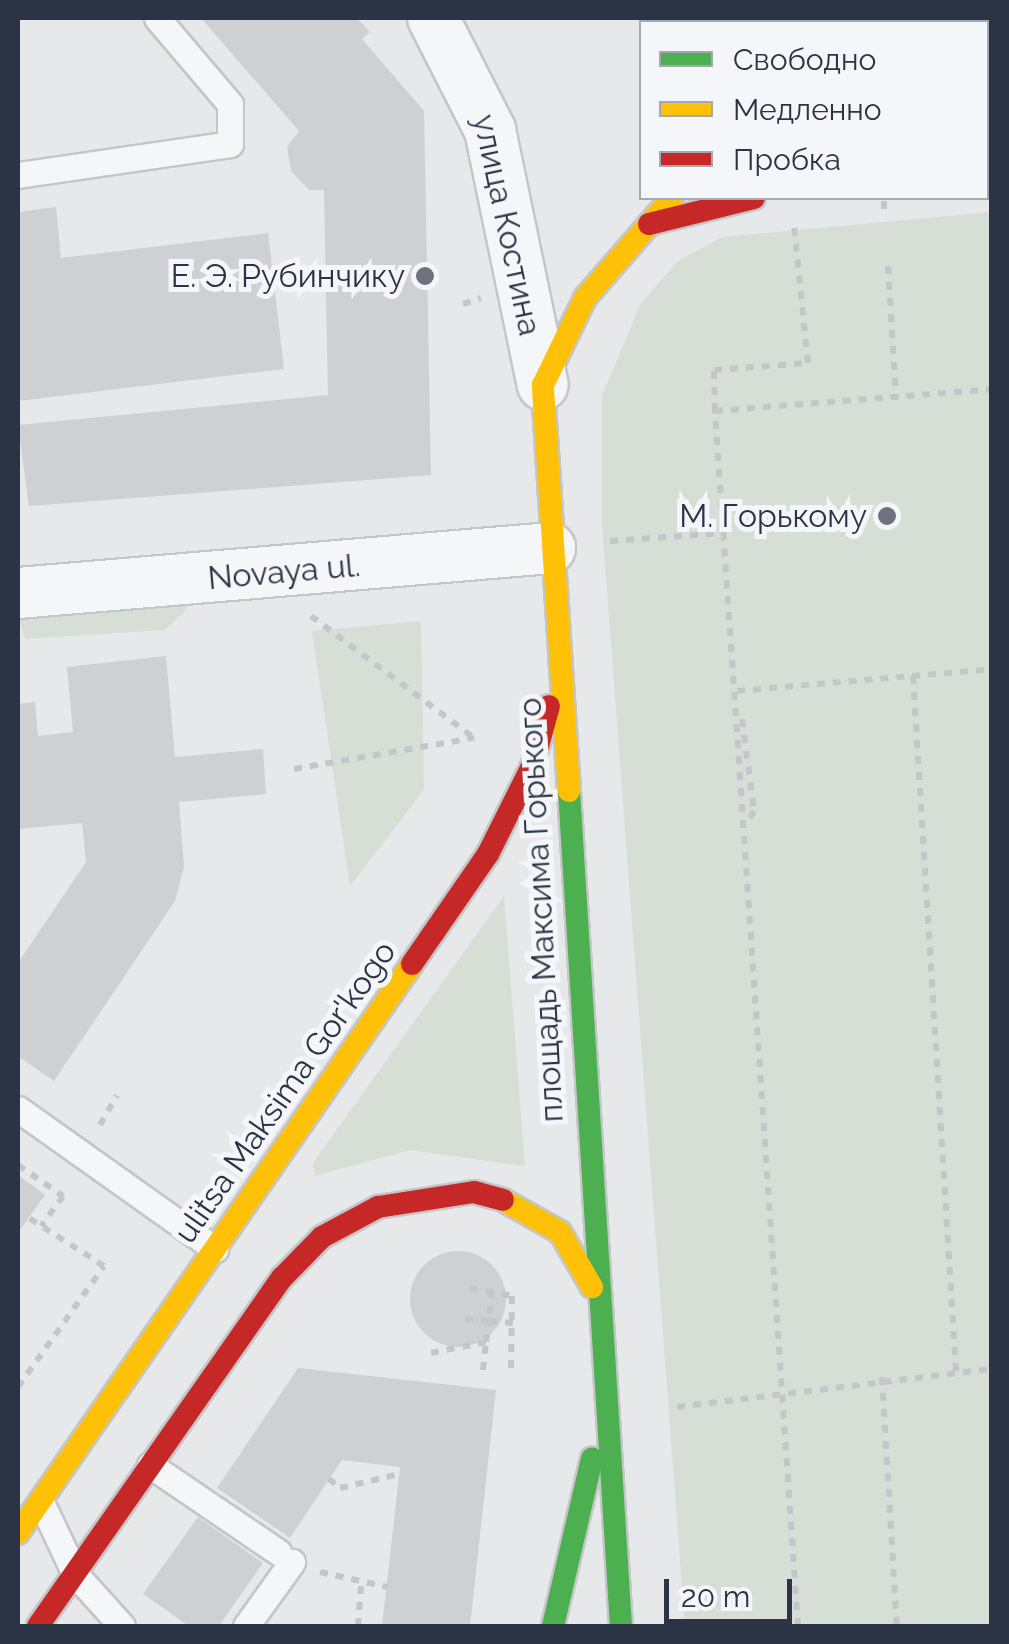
<!DOCTYPE html>
<meta charset="utf-8">
<style>
body{margin:0}
#map{position:relative;width:1009px;height:1644px;overflow:hidden;background:#e6e8ea;font-family:Raleway,sans-serif}
div>[style]{position:absolute}
.green>*{inset:0;background:#d6ded6}
.building>*{inset:0;background:#ced0d3}
.round{border-radius:50%}
.path>*{height:6px;margin-top:-3px;transform-origin:0;background:repeating-linear-gradient(90deg,#c5c6ca 0 8px,transparent 0 16px)}
.roads{filter:drop-shadow(2px 0 #c4c6c8) drop-shadow(-2px 0 #c4c6c8) drop-shadow(0 2px #c4c6c8) drop-shadow(0 -2px #c4c6c8)}
.lane>*{height:25px;margin:-12.5px;padding:0 12.5px;transform-origin:12.5px;border-radius:12.5px;background:#f5f6f7}
.street>*{height:50px;margin:-25px;padding:0 25px;transform-origin:25px;border-radius:25px;background:#f5f6f7}
.fast>*{height:22px;margin:-11px;padding:0 11px;transform-origin:11px;border-radius:11px;background:#4caf50}
.slow>*{height:22px;margin:-11px;padding:0 11px;transform-origin:11px;border-radius:11px;background:#ffc107}
.jam>*{height:22px;margin:-11px;padding:0 11px;transform-origin:11px;border-radius:11px;background:#c62828}
.dots>*{width:28px;height:28px;translate:-50% -50%;box-sizing:border-box;border:5px solid #f4f6f9;border-radius:50%}
span{translate:-50% -50%;white-space:nowrap;text-align:center;line-height:1.15;-webkit-text-stroke:10px #f4f6f9;paint-order:stroke}
.street-label{font-size:32px;color:#2b3445}
.poi-label{font-size:32px;color:#2b3445}
.right{translate:-100% -50%;text-align:right}
.frame{position:absolute;inset:0;border:20px solid #2b3445;pointer-events:none}
.legend{position:absolute;left:639px;top:20px;width:350px;height:180px;box-sizing:border-box;background:#f4f6f9;border:2px solid #a4a8b1;margin:0;padding:12px 18px;list-style:none;font-size:30px;color:#2b3445}
.legend li{display:flex;align-items:center;gap:20px;height:50px}
.legend b{width:50px;border:2px solid #a4a8b1}
.scale{position:absolute;left:664px;top:1579px;width:128px;height:45px;box-sizing:border-box;border:5px solid #2b3445;border-top:0;padding-left:12px;font-size:30px;line-height:35px;white-space:nowrap;color:#2b3445;-webkit-text-stroke:8px #f4f6f9;paint-order:stroke}
</style>
<div id="map">
<div class="green">
<i style="clip-path:polygon(991px 212px,991px 1626px,685px 1626px,602px 524px,602px 396px,640px 305px,677px 262px,722px 237px)"></i>
<i style="clip-path:polygon(160px 574px,188px 608px,165px 630px,25px 639px,18px 615px)"></i>
<i style="clip-path:polygon(421px 621px,424px 790px,350px 886px,312px 631px)"></i>
<i style="clip-path:polygon(504px 896px,525px 1166px,410px 1150px,315px 1176px,313px 1163px)"></i>
</div>
<div class="building">
<i style="clip-path:polygon(201px 18px,357px 18px,370px 32px,362px 39px,424px 111px,431px 475px,29px 506px,18px 425px,328px 395px,324px 190px,309px 190px,291px 171px,287px 147px,299px 131px)"></i>
<i style="clip-path:polygon(56px 207px,61px 258px,268px 233px,284px 369px,18px 401px,18px 212px)"></i>
<i style="clip-path:polygon(166px 656px,175px 757px,263px 749px,266px 794px,179px 802px,184px 867px,175px 901px,54px 1081px,18px 1056px,18px 963px,86px 862px,82px 823px,18px 829px,18px 704px,35px 702px,38px 736px,73px 732px,67px 667px)"></i>
<i style="clip-path:polygon(18px 1175px,45px 1195px,18px 1233px)"></i>
<i class="round" style="left:410px;top:1251px;width:96px;height:96px"></i>
<i style="clip-path:polygon(298px 1368px,496px 1390px,470px 1626px,382px 1626px,400px 1467px,342px 1460px,290px 1538px,217px 1488px)"></i>
<i style="clip-path:polygon(198px 1517px,263px 1563px,219px 1626px,189px 1626px,143px 1594px)"></i>
</div>
<div class="path">
<i style="left:740px;top:18px;width:4px;rotate:90deg"></i>
<i style="left:884px;top:201px;width:12px;rotate:90deg"></i>
<i style="left:888px;top:266px;width:131px;rotate:86.5deg"></i>
<i style="left:463px;top:304px;width:19px;rotate:-18deg"></i>
<i style="left:715px;top:411px;width:41px;rotate:-91.4deg"></i>
<i style="left:714px;top:370px;width:94px;rotate:-4.3deg"></i>
<i style="left:808px;top:363px;width:139px;rotate:-95.8deg"></i>
<i style="left:610px;top:541px;width:115px;rotate:-4deg"></i>
<i style="left:311px;top:616px;width:204px;rotate:36.8deg"></i>
<i style="left:913px;top:676px;width:697px;rotate:86.46deg"></i>
<i style="left:737px;top:691px;width:256px;rotate:-4.9deg"></i>
<i style="left:742px;top:719px;width:93px;rotate:82.6deg"></i>
<i style="left:754px;top:811px;width:14px;rotate:120deg"></i>
<i style="left:294px;top:769px;width:183px;rotate:-9.8deg"></i>
<i style="left:100px;top:1125px;width:34px;rotate:-60deg"></i>
<i style="left:18px;top:1165px;width:55px;rotate:34.6deg"></i>
<i style="left:63px;top:1196px;width:37px;rotate:126deg"></i>
<i style="left:470px;top:1288px;width:43px;rotate:10.8deg"></i>
<i style="left:512px;top:1296px;width:76px;rotate:90.8deg"></i>
<i style="left:492px;top:1290px;width:31px;rotate:96deg"></i>
<i style="left:489px;top:1321px;width:24px;rotate:5deg"></i>
<i style="left:431px;top:1353px;width:56px;rotate:-11.3deg"></i>
<i style="left:486px;top:1342px;width:21px;rotate:-82deg"></i>
<i style="left:489px;top:1321px;width:24px;rotate:-175deg"></i>
<i style="left:483px;top:1370px;width:28px;rotate:-84deg"></i>
<i style="left:882px;top:1377px;width:249px;rotate:86.6deg"></i>
<i style="left:18px;top:1387px;width:148px;rotate:-54.6deg"></i>
<i style="left:104px;top:1266px;width:89px;rotate:-147.4deg"></i>
<i style="left:677px;top:1407px;width:317px;rotate:-6.9deg"></i>
<i style="left:329px;top:1479px;width:14px;rotate:39deg"></i>
<i style="left:340px;top:1488px;width:62px;rotate:-13.1deg"></i>
<i style="left:320px;top:1572px;width:69px;rotate:12.6deg"></i>
<i style="left:358px;top:1626px;width:40px;rotate:-85.7deg"></i>
<i style="left:798px;top:1626px;width:1218px;rotate:-93.91deg"></i>
<i style="left:715px;top:411px;width:278px;rotate:-4.5deg"></i>
</div>
<div class="roads">
<div class="lane">
<i style="left:18px;top:175px;width:214px;rotate:-8.3deg"></i>
<i style="left:230px;top:144px;width:40px;rotate:-90deg"></i>
<i style="left:230px;top:104px;width:113px;rotate:-130.3deg"></i>
<i style="left:18px;top:1109px;width:242px;rotate:35.4deg"></i>
<i style="left:150px;top:1465px;width:155px;rotate:34.2deg"></i>
<i style="left:41px;top:1502px;width:80px;rotate:64.7deg"></i>
<i style="left:75px;top:1574px;width:70px;rotate:47.9deg"></i>
<i style="left:246px;top:1626px;width:79px;rotate:-54.3deg"></i>
</div>
<div class="street">
<i style="left:433px;top:18px;width:126px;rotate:63deg"></i>
<i style="left:490px;top:130px;width:260px;rotate:78.3deg"></i>
<i style="left:18px;top:593px;width:534px;rotate:-4.83deg"></i>
</div>
<div class="fast">
<i style="left:986px;top:172px;width:6px;rotate:-9deg"></i>
<i style="left:569px;top:791px;width:837px;rotate:86.44deg"></i>
<i style="left:553px;top:1626px;width:172px;rotate:-76.9deg"></i>
</div>
<div class="slow">
<i style="left:910px;top:18px;width:6px;rotate:45deg"></i>
<i style="left:798px;top:22px;width:4px;rotate:-63deg"></i>
<i style="left:986px;top:108px;width:8px;rotate:45deg"></i>
<i style="left:569px;top:791px;width:407px;rotate:-93.7deg"></i>
<i style="left:543px;top:385px;width:97px;rotate:-64.2deg"></i>
<i style="left:585px;top:298px;width:133px;rotate:-49deg"></i>
<i style="left:503px;top:1200px;width:65px;rotate:29.3deg"></i>
<i style="left:560px;top:1232px;width:64px;rotate:59.8deg"></i>
<i style="left:18px;top:1533px;width:692px;rotate:-55.3deg"></i>
</div>
<div class="jam">
<i style="left:986px;top:48px;width:6px"></i>
<i style="left:649px;top:224px;width:108px;rotate:-13.9deg"></i>
<i style="left:412px;top:964px;width:134px;rotate:-55.4deg"></i>
<i style="left:488px;top:854px;width:101px;rotate:-63.4deg"></i>
<i style="left:533px;top:764px;width:60px;rotate:-74.6deg"></i>
<i style="left:38px;top:1626px;width:425px;rotate:-55deg"></i>
<i style="left:282px;top:1278px;width:57px;rotate:-45.7deg"></i>
<i style="left:322px;top:1237px;width:64px;rotate:-28.2deg"></i>
<i style="left:378px;top:1207px;width:97px;rotate:-8.9deg"></i>
<i style="left:474px;top:1192px;width:30px;rotate:15deg"></i>
</div>
</div>
<div class="dots">
<i style="left:425px;top:276px;background:#6c737f"></i>
<i style="left:887px;top:516px;background:#6c737f"></i>
</div>
<div class="street-label">
<span style="left:507px;top:225px;rotate:78deg">улица Костина</span>
<span style="left:284px;top:572px;rotate:-5deg">Novaya ul.</span>
<span style="left:541px;top:910px;rotate:-93deg">площадь Максима Горького</span>
<span style="left:285px;top:1092px;rotate:-55deg">ulitsa Maksima Gor'kogo</span>
</div>
<div class="poi-label">
<span class="right" style="left:405px;top:276px">Е. Э. Рубинчику</span>
<span class="right" style="left:867px;top:516px">М. Горькому</span>
</div>
<div class="frame"></div>
<ul class="legend">
<li><b style="height:12px;background:#4caf50"></b>Свободно</li>
<li><b style="height:12px;background:#ffc107"></b>Медленно</li>
<li><b style="height:12px;background:#c62828"></b>Пробка</li>
</ul>
<div class="scale">20 m</div>
</div>
